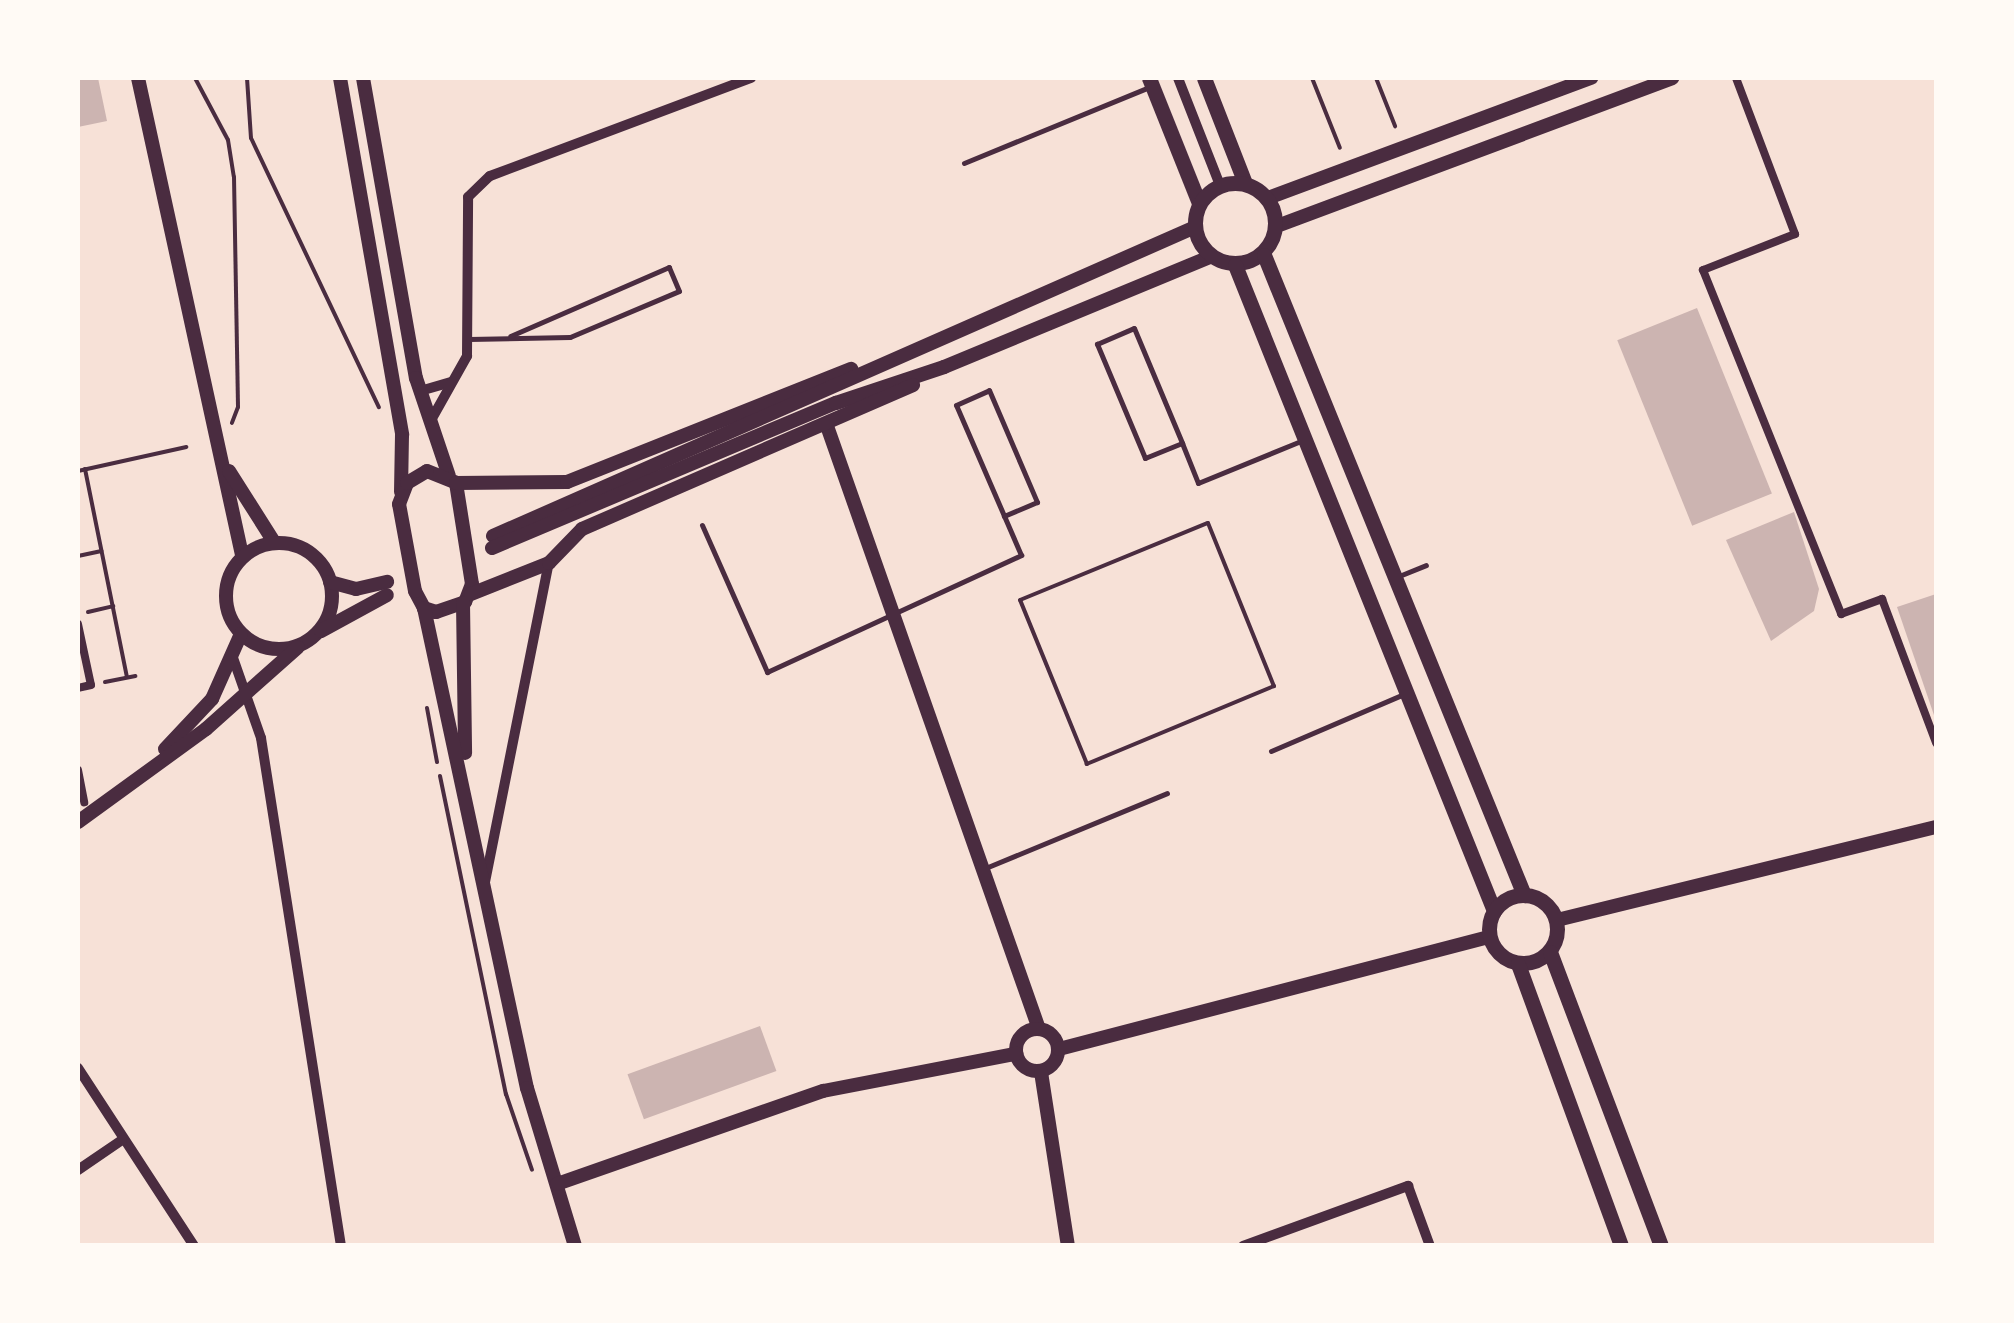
<!DOCTYPE html>
<style>
body{margin:0}
#map{position:relative;width:2014px;height:1323px;overflow:hidden;background:#f7e1d7;font-family:"Exo 2",sans-serif}
div>[style]{position:absolute}
.building>*{inset:0;background:#ccb4b1;transform-origin:0 0}
.path>*{height:4px;margin:-2px;padding:0 2px;transform-origin:2px;border-radius:2px;background:#4a2c40}
.service>*{height:5px;margin:-2.5px;padding:0 2.5px;transform-origin:2.5px;border-radius:2.5px;background:#4a2c40}
.pedestrian>*{height:8px;margin:-4px;padding:0 4px;transform-origin:4px;border-radius:4px;background:#4a2c40}
.minor>*{height:10px;margin:-5px;padding:0 5px;transform-origin:5px;border-radius:5px;background:#4a2c40}
.tertiary>*{height:14px;margin:-7px;padding:0 7px;transform-origin:7px;border-radius:7px;background:#4a2c40}
.tertiary>.ring{margin:-7px;padding:0;box-sizing:content-box;background:none;border:14px solid #4a2c40;border-radius:50%}
.secondary>*{height:15px;margin:-7.5px;padding:0 7.5px;transform-origin:7.5px;border-radius:7.5px;background:#4a2c40}
.secondary>.ring{margin:-7.5px;padding:0;box-sizing:content-box;background:none;border:15px solid #4a2c40;border-radius:50%}
span{translate:-50% -50%;white-space:nowrap;text-align:center;line-height:1.15;-webkit-text-stroke:8px #fffaf5;paint-order:stroke}
.frame{position:absolute;inset:0;border:80px solid #fffaf5;pointer-events:none}
</style>
<div id="map">
<div class="building">
<i style="clip-path:polygon(78px 78px,98px 78px,107px 121px,78px 127px)"></i>
<i style="left:1697px;top:308px;width:200px;height:86px;rotate:68deg"></i>
<i style="clip-path:polygon(1794px 512px,1819px 589px,1814px 611px,1771px 641px,1726px 540px)"></i>
<i style="clip-path:polygon(1936px 594px,1936px 721px,1897px 607px)"></i>
<i style="left:760px;top:1026px;width:48px;height:141px;rotate:70deg"></i>
</div>
<div class="path">
<i style="left:195px;top:78px;width:70px;rotate:62deg"></i>
<i style="left:228px;top:140px;width:37px;rotate:81deg"></i>
<i style="left:234px;top:177px;width:230px;rotate:89deg"></i>
<i style="left:238px;top:407px;width:17px;rotate:111deg"></i>
<i style="left:247px;top:78px;width:60px;rotate:86.2deg"></i>
<i style="left:251px;top:138px;width:298px;rotate:64.6deg"></i>
<i style="left:1312px;top:78px;width:75px;rotate:68.2deg"></i>
<i style="left:1376px;top:78px;width:52px;rotate:68.4deg"></i>
<i style="left:85px;top:469px;width:212px;rotate:78.6deg"></i>
<i style="left:78px;top:471px;width:111px;rotate:-12.5deg"></i>
<i style="left:1208px;top:523px;width:176px;rotate:68deg"></i>
<i style="left:1274px;top:686px;width:203px;rotate:157.4deg"></i>
<i style="left:1087px;top:764px;width:177px;rotate:-112.2deg"></i>
<i style="left:1020px;top:600px;width:203px;rotate:-22.3deg"></i>
<i style="left:78px;top:556px;width:24px;rotate:-12deg"></i>
<i style="left:88px;top:612px;width:26px;rotate:-13deg"></i>
<i style="left:105px;top:682px;width:31px;rotate:-11deg"></i>
<i style="left:427px;top:708px;width:55px;rotate:79.5deg"></i>
<i style="left:440px;top:776px;width:325px;rotate:78.3deg"></i>
<i style="left:506px;top:1094px;width:80px;rotate:71.1deg"></i>
</div>
<div class="service">
<i style="left:964px;top:163px;width:200px;rotate:-22.3deg"></i>
<i style="left:469px;top:339px;width:101px;rotate:-1.1deg"></i>
<i style="left:570px;top:337px;width:118px;rotate:-22.9deg"></i>
<i style="left:679px;top:291px;width:26px;rotate:-113deg"></i>
<i style="left:669px;top:267px;width:173px;rotate:156.5deg"></i>
<i style="left:1182px;top:443px;width:40px;rotate:158deg"></i>
<i style="left:1145px;top:458px;width:124px;rotate:-112.8deg"></i>
<i style="left:1097px;top:344px;width:40px;rotate:-23.4deg"></i>
<i style="left:1134px;top:328px;width:125px;rotate:67.3deg"></i>
<i style="left:1182px;top:443px;width:43px;rotate:68.2deg"></i>
<i style="left:1198px;top:483px;width:111px;rotate:-22.2deg"></i>
<i style="left:702px;top:525px;width:161px;rotate:66.1deg"></i>
<i style="left:767px;top:672px;width:280px;rotate:-24.7deg"></i>
<i style="left:1021px;top:555px;width:163px;rotate:-113.4deg"></i>
<i style="left:956px;top:405px;width:36px;rotate:-24deg"></i>
<i style="left:989px;top:390px;width:122px;rotate:66.8deg"></i>
<i style="left:1037px;top:502px;width:36px;rotate:157deg"></i>
<i style="left:1399px;top:576px;width:29px;rotate:-22deg"></i>
<i style="left:1271px;top:751px;width:145px;rotate:-23.2deg"></i>
<i style="left:983px;top:869px;width:199px;rotate:-22.4deg"></i>
</div>
<div class="pedestrian">
<i style="left:1736px;top:78px;width:167px;rotate:69.3deg"></i>
<i style="left:1795px;top:234px;width:99px;rotate:158.6deg"></i>
<i style="left:1703px;top:270px;width:371px;rotate:68.1deg"></i>
<i style="left:1841px;top:614px;width:44px;rotate:-20.1deg"></i>
<i style="left:1882px;top:599px;width:154px;rotate:69.4deg"></i>
<i style="left:78px;top:624px;width:62px;rotate:78deg"></i>
<i style="left:91px;top:685px;width:13px;rotate:167deg"></i>
<i style="left:78px;top:770px;width:33px;rotate:79deg"></i>
</div>
<div class="minor">
<i style="left:1178px;top:78px;width:115px;rotate:68.6deg"></i>
<i style="left:420px;top:391px;width:32px;rotate:-16deg"></i>
<i style="left:430px;top:422px;width:76px;rotate:-60.7deg"></i>
<i style="left:467px;top:356px;width:159px;rotate:-89.6deg"></i>
<i style="left:468px;top:197px;width:30px;rotate:-44deg"></i>
<i style="left:490px;top:176px;width:279px;rotate:-20.6deg"></i>
<i style="left:232px;top:655px;width:88px;rotate:70.7deg"></i>
<i style="left:261px;top:738px;width:514px;rotate:81.05deg"></i>
<i style="left:485px;top:882px;width:325px;rotate:-78.7deg"></i>
<i style="left:78px;top:1068px;width:212px;rotate:56.9deg"></i>
<i style="left:78px;top:1170px;width:53px;rotate:-34.3deg"></i>
<i style="left:1243px;top:1246px;width:176px;rotate:-20deg"></i>
<i style="left:1408px;top:1186px;width:64px;rotate:69.9deg"></i>
</div>
<div class="tertiary">
<i style="left:138px;top:78px;width:489px;rotate:77.7deg"></i>
<i style="left:340px;top:78px;width:362px;rotate:80.1deg"></i>
<i style="left:402px;top:435px;width:57px;rotate:91deg"></i>
<i style="left:363px;top:78px;width:305px;rotate:80deg"></i>
<i style="left:416px;top:378px;width:103px;rotate:71.4deg"></i>
<i style="left:1268px;top:198px;width:345px;rotate:-20.4deg"></i>
<i style="left:1277px;top:226px;width:422px;rotate:-20.5deg"></i>
<i style="left:827px;top:426px;width:639px;rotate:70.63deg"></i>
<i style="left:229px;top:471px;width:84px;rotate:57.6deg"></i>
<i style="left:427px;top:471px;width:31px;rotate:22deg"></i>
<i style="left:456px;top:483px;width:102px;rotate:81deg"></i>
<i style="left:472px;top:584px;width:19px;rotate:111deg"></i>
<i style="left:465px;top:602px;width:31px;rotate:161deg"></i>
<i style="left:436px;top:612px;width:13px;rotate:-162deg"></i>
<i style="left:424px;top:608px;width:19px;rotate:-118deg"></i>
<i style="left:415px;top:591px;width:88px;rotate:-100.4deg"></i>
<i style="left:399px;top:504px;width:22px;rotate:-69deg"></i>
<i style="left:407px;top:483px;width:23px;rotate:-31deg"></i>
<i style="left:456px;top:483px;width:111px;rotate:-0.5deg"></i>
<i style="left:567px;top:482px;width:306px;rotate:-21.7deg"></i>
<i style="left:493px;top:536px;width:765px;rotate:-23.75deg"></i>
<i class="ring" style="left:226px;top:543px;width:92px;height:92px"></i>
<i style="left:492px;top:548px;width:373px;rotate:-22.9deg"></i>
<i style="left:836px;top:403px;width:114px;rotate:-18.4deg"></i>
<i style="left:944px;top:367px;width:287px;rotate:-22.5deg"></i>
<i style="left:330px;top:582px;width:27px;rotate:15deg"></i>
<i style="left:356px;top:589px;width:32px;rotate:-13deg"></i>
<i style="left:471px;top:594px;width:84px;rotate:-21.7deg"></i>
<i style="left:549px;top:563px;width:47px;rotate:-45.9deg"></i>
<i style="left:582px;top:529px;width:361px;rotate:-23.5deg"></i>
<i style="left:463px;top:603px;width:150px;rotate:89.2deg"></i>
<i style="left:424px;top:608px;width:491px;rotate:77.9deg"></i>
<i style="left:527px;top:1088px;width:165px;rotate:73.1deg"></i>
<i style="left:321px;top:631px;width:75px;rotate:-28.6deg"></i>
<i style="left:165px;top:749px;width:69px;rotate:-46.8deg"></i>
<i style="left:212px;top:699px;width:71px;rotate:-66deg"></i>
<i style="left:78px;top:822px;width:158px;rotate:-36deg"></i>
<i style="left:206px;top:729px;width:123px;rotate:-41.7deg"></i>
<i style="left:1557px;top:920px;width:390px;rotate:-13.8deg"></i>
<i class="ring" style="left:1016px;top:1029px;width:28px;height:28px"></i>
<i style="left:1059px;top:1049px;width:444px;rotate:-14.6deg"></i>
<i style="left:1041px;top:1072px;width:176px;rotate:81.2deg"></i>
<i style="left:557px;top:1184px;width:282px;rotate:-19.3deg"></i>
<i style="left:823px;top:1091px;width:197px;rotate:-10.9deg"></i>
</div>
<div class="secondary">
<i style="left:1149px;top:78px;width:135px;rotate:68.2deg"></i>
<i style="left:1204px;top:78px;width:113px;rotate:68.7deg"></i>
<i class="ring" style="left:1195px;top:183px;width:65px;height:65px"></i>
<i style="left:1264px;top:255px;width:691px;rotate:67.89deg"></i>
<i style="left:1235px;top:265px;width:696px;rotate:68.15deg"></i>
<i class="ring" style="left:1489px;top:895px;width:53px;height:53px"></i>
<i style="left:1550px;top:952px;width:314px;rotate:69.3deg"></i>
<i style="left:1518px;top:964px;width:300px;rotate:69.9deg"></i>
</div>
<div class="frame"></div>
</div>
